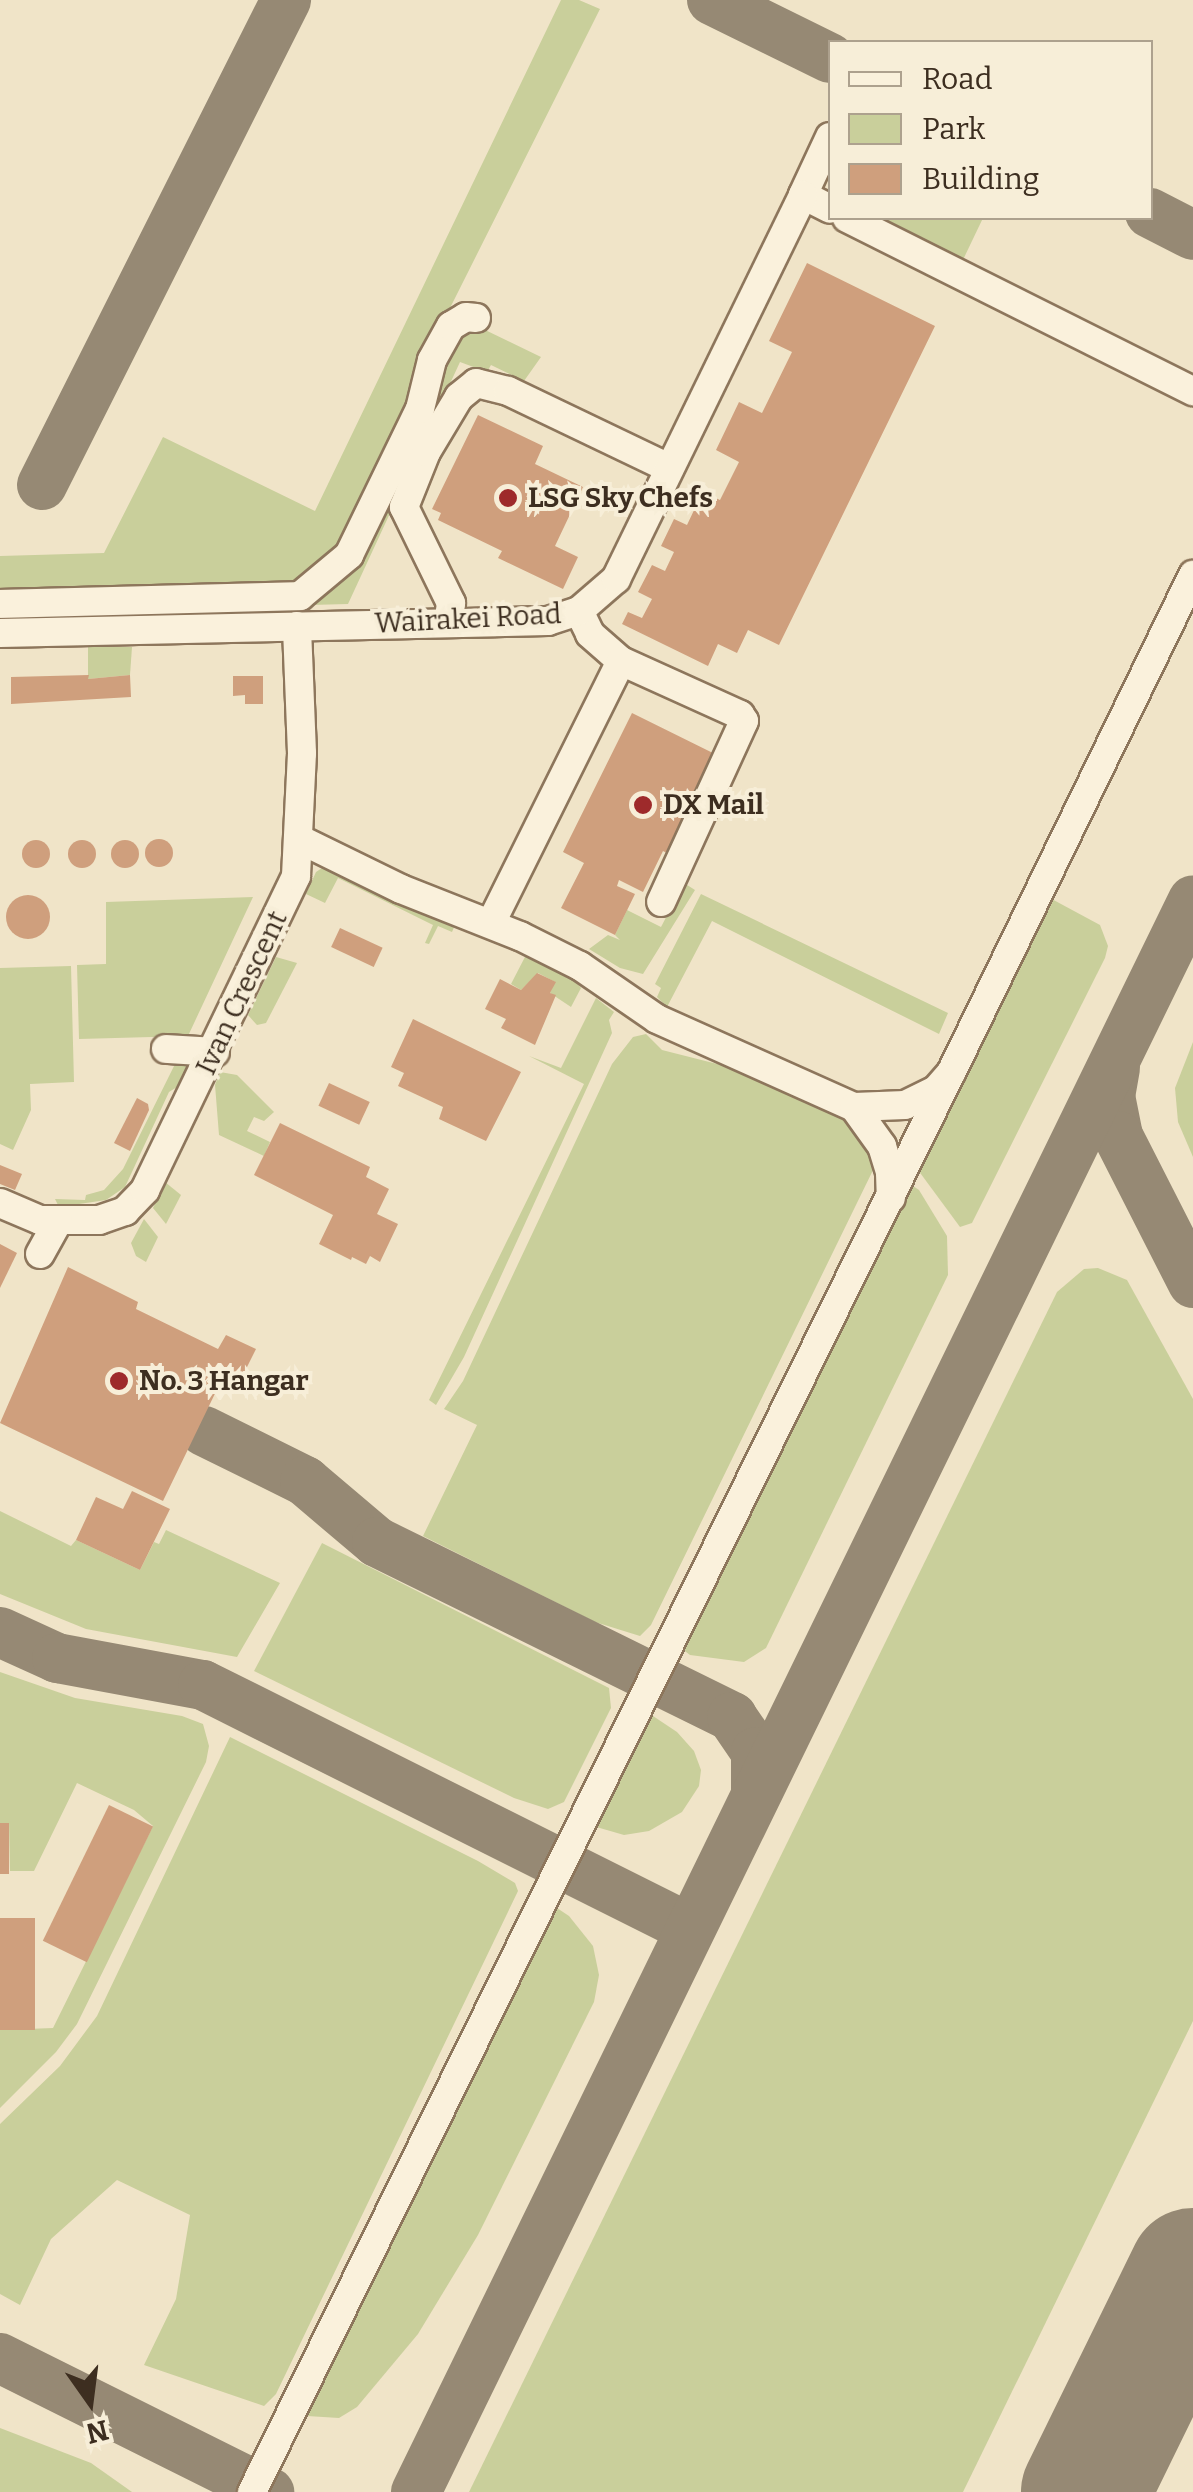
<!DOCTYPE html>
<style>
body{margin:0}
#map{position:relative;width:1193px;height:2492px;overflow:hidden;background:#f0e4c8;font-family:Bitter,serif}
div>[style]{position:absolute}
.green>*{inset:0;background:#c9cf9b}
.taxiway>*{height:50px;margin:-25px;padding:0 25px;transform-origin:25px;border-radius:25px;background:#968974}
.runway>*{height:128px;margin:-64px;padding:0 64px;transform-origin:64px;border-radius:64px;background:#968974}
.building>*{inset:0;background:#cf9f7d;transform-origin:0 0}
.round{border-radius:50%}
.roads{filter:drop-shadow(2px 0 #8d765c) drop-shadow(-2px 0 #8d765c) drop-shadow(0 2px #8d765c) drop-shadow(0 -2px #8d765c)}
.minor>*{height:28px;margin:-14px;padding:0 14px;transform-origin:14px;border-radius:14px;background:#faf1dc}
.dots>*{width:28px;height:28px;translate:-50% -50%;box-sizing:border-box;border:5px solid #f7eed8;border-radius:50%}
span{translate:-50% -50%;white-space:nowrap;text-align:center;line-height:1.15;-webkit-text-stroke:8px #f7eed8;paint-order:stroke}
.poi-label{font-size:28px;color:#3d2e20;font-weight:700}
.left{translate:0 -50%;text-align:left}
.street-label{font-size:28px;color:#3d2e20}
.legend{position:absolute;left:828px;top:40px;width:325px;height:180px;box-sizing:border-box;background:#f7eed8;border:2px solid #ada18e;margin:0;padding:12px 18px;list-style:none;font-size:30px;color:#3d2e20}
.legend li{display:flex;align-items:center;gap:20px;height:50px}
.legend b{width:50px;border:2px solid #ada18e}
.north{position:absolute;left:40px;top:2352px;width:100px;height:100px;-webkit-text-stroke:8px #f7eed8;paint-order:stroke;rotate:166deg;font-size:28px;font-weight:700;line-height:40px;text-align:center;color:#3d2e20}
.north::after{content:'';display:block;margin:auto;width:35px;height:45px;background:#3d2e20;clip-path:polygon(50% 0,100% 100%,50% 72%,0 100%)}
</style>
<div id="map">
<div class="green">
<i style="clip-path:polygon(561px 0,579px 0,600px 9px,448px 312px,541px 357px,524px 381px,491px 365px,487px 372px,460px 362px,348px 604px,0 613px,0 556px,104px 553px,163px 437px,315px 511px)"></i>
<i style="clip-path:polygon(866px 218px,983px 218px,961px 264px)"></i>
<i style="clip-path:polygon(88px 647px,132px 647px,130px 675px,88px 679px)"></i>
<i style="clip-path:polygon(325px 866px,455px 925px,452px 932px,438px 926px,429px 944px,425px 943px,433px 925px,338px 878px,325px 903px,306px 894px,316px 872px)"></i>
<i style="clip-path:polygon(684px 883px,695px 890px,643px 974px,620px 968px,589px 949px,608px 935px,620px 940px,615px 935px,627px 910px,661px 927px)"></i>
<i style="clip-path:polygon(701px 894px,948px 1013px,939px 1034px,712px 921px,667px 1007px,657px 997px,661px 988px,655px 984px)"></i>
<i style="clip-path:polygon(253px 897px,188px 1036px,79px 1039px,77px 965px,106px 964px,106px 902px)"></i>
<i style="clip-path:polygon(1048px 897px,1100px 925px,1108px 946px,1105px 958px,972px 1223px,960px 1227px,918px 1170px)"></i>
<i style="clip-path:polygon(526px 955px,576px 982px,581px 988px,571px 1007px,550px 993px,555px 982px,538px 973px,521px 990px,511px 984px)"></i>
<i style="clip-path:polygon(276px 957px,297px 963px,266px 1023px,257px 1025px,248px 1015px)"></i>
<i style="clip-path:polygon(71px 966px,74px 1082px,30px 1084px,31px 1110px,13px 1150px,0 1144px,0 968px)"></i>
<i style="clip-path:polygon(596px 998px,614px 1012px,609px 1020px,612px 1033px,464px 1357px,436px 1405px,429px 1400px,584px 1084px,529px 1056px,561px 1068px)"></i>
<i style="clip-path:polygon(646px 1034px,662px 1050px,729px 1067px,842px 1116px,862px 1133px,876px 1164px,651px 1625px,640px 1636px,595px 1622px,423px 1536px,477px 1425px,444px 1409px,463px 1381px,612px 1064px,633px 1037px)"></i>
<i style="clip-path:polygon(1193px 1042px,1193px 1157px,1178px 1122px,1175px 1088px)"></i>
<i style="clip-path:polygon(178px 1058px,189px 1063px,177px 1087px,169px 1092px,125px 1187px,106px 1200px,59px 1207px,55px 1199px,85px 1200px,86px 1195px,104px 1190px,123px 1169px)"></i>
<i style="clip-path:polygon(220px 1072px,237px 1075px,274px 1112px,264px 1121px,254px 1117px,247px 1131px,270px 1142px,264px 1156px,219px 1135px,215px 1085px)"></i>
<i style="clip-path:polygon(165px 1182px,181px 1195px,166px 1224px,153px 1208px)"></i>
<i style="clip-path:polygon(910px 1184px,919px 1190px,947px 1236px,948px 1275px,766px 1648px,744px 1662px,690px 1655px,681px 1648px)"></i>
<i style="clip-path:polygon(144px 1219px,158px 1237px,146px 1262px,136px 1256px,131px 1243px)"></i>
<i style="clip-path:polygon(1098px 1268px,1127px 1280px,1193px 1399px,1193px 2021px,963px 2492px,469px 2492px,1057px 1292px,1084px 1269px)"></i>
<i style="clip-path:polygon(0 1511px,71px 1546px,76px 1540px,140px 1570px,154px 1542px,159px 1544px,166px 1530px,280px 1583px,237px 1657px,86px 1629px,0 1594px)"></i>
<i style="clip-path:polygon(322px 1543px,609px 1688px,611px 1708px,564px 1802px,548px 1809px,514px 1798px,254px 1671px)"></i>
<i style="clip-path:polygon(0 1672px,75px 1698px,182px 1716px,203px 1724px,209px 1746px,206px 1762px,77px 2024px,56px 2052px,0 2108px,0 2030px,53px 2028px,153px 1826px,134px 1810px,77px 1783px,34px 1871px,10px 1871px,9px 1823px,0 1823px)"></i>
<i style="clip-path:polygon(650px 1714px,677px 1732px,694px 1751px,701px 1770px,699px 1786px,682px 1812px,649px 1831px,624px 1835px,593px 1826px)"></i>
<i style="clip-path:polygon(230px 1737px,478px 1861px,515px 1883px,518px 1891px,276px 2394px,264px 2406px,144px 2365px,176px 2299px,190px 2215px,117px 2180px,51px 2239px,20px 2305px,0 2294px,0 2124px,60px 2066px,97px 2016px)"></i>
<i style="clip-path:polygon(554px 1906px,569px 1916px,593px 1946px,599px 1975px,594px 2002px,478px 2235px,418px 2334px,357px 2407px,339px 2418px,307px 2416px)"></i>
<i style="clip-path:polygon(0 2428px,91px 2463px,132px 2492px,0 2492px)"></i>
</div>
<div class="taxiway">
<i style="left:712px;top:0;width:131px;rotate:26.2deg"></i>
<i style="left:1150px;top:213px;width:48px;rotate:27.1deg"></i>
<i style="left:42px;top:485px;width:543px;rotate:-63.29deg"></i>
<i style="left:1115px;top:1068px;width:28px;rotate:100deg"></i>
<i style="left:1110px;top:1096px;width:41px;rotate:78.7deg"></i>
<i style="left:1118px;top:1136px;width:165px;rotate:63deg"></i>
<i style="left:204px;top:1431px;width:113px;rotate:26.3deg"></i>
<i style="left:305px;top:1481px;width:94px;rotate:40.3deg"></i>
<i style="left:377px;top:1542px;width:396px;rotate:26.2deg"></i>
<i style="left:732px;top:1717px;width:42px;rotate:55.6deg"></i>
<i style="left:756px;top:1752px;width:41px;rotate:90deg"></i>
<i style="left:0;top:1632px;width:63px;rotate:24.5deg"></i>
<i style="left:57px;top:1658px;width:148px;rotate:10.5deg"></i>
<i style="left:203px;top:1685px;width:543px;rotate:26.57deg"></i>
<i style="left:0;top:2358px;width:301px;rotate:26.5deg"></i>
<i style="left:416px;top:2492px;width:1771px;rotate:-63.98deg"></i>
</div>
<div class="runway">
<i style="left:1085px;top:2492px;width:245px;rotate:-63.9deg"></i>
</div>
<div class="building">
<i style="clip-path:polygon(807px 263px,935px 326px,779px 645px,748px 630px,737px 653px,718px 644px,708px 666px,622px 624px,628px 612px,642px 618px,652px 599px,638px 592px,652px 565px,665px 571px,674px 552px,661px 546px,674px 519px,687px 525px,696px 506px,683px 500px,690px 486px,720px 500px,739px 462px,716px 450px,739px 402px,762px 413px,792px 352px,769px 341px)"></i>
<i style="clip-path:polygon(478px 415px,543px 446px,535px 464px,583px 487px,555px 546px,578px 557px,563px 589px,498px 558px,502px 551px,438px 520px,441px 513px,432px 509px)"></i>
<i style="clip-path:polygon(89px 675px,88px 679px,130px 675px,131px 697px,11px 704px,11px 677px)"></i>
<i style="clip-path:polygon(233px 676px,263px 676px,263px 704px,245px 704px,245px 695px,233px 696px)"></i>
<i style="clip-path:polygon(632px 713px,723px 758px,674px 857px,663px 851px,643px 892px,619px 880px,617px 886px,635px 894px,615px 935px,561px 908px,584px 863px,563px 852px)"></i>
<i class="round" style="left:145px;top:839px;width:28px;height:28px"></i>
<i class="round" style="left:68px;top:840px;width:28px;height:28px"></i>
<i class="round" style="left:111px;top:840px;width:28px;height:28px"></i>
<i class="round" style="left:22px;top:840px;width:28px;height:28px"></i>
<i class="round" style="left:6px;top:895px;width:44px;height:44px"></i>
<i style="left:340px;top:928px;width:47px;height:21px;rotate:25deg"></i>
<i style="clip-path:polygon(537px 973px,556px 982px,550px 993px,556px 995px,535px 1045px,501px 1028px,506px 1019px,485px 1009px,500px 979px,521px 990px)"></i>
<i style="clip-path:polygon(413px 1019px,521px 1072px,486px 1141px,439px 1119px,443px 1107px,398px 1086px,404px 1073px,391px 1067px)"></i>
<i style="left:329px;top:1083px;width:45px;height:25px;rotate:25deg"></i>
<i style="clip-path:polygon(137px 1098px,148px 1104px,149px 1110px,130px 1151px,114px 1143px)"></i>
<i style="clip-path:polygon(280px 1123px,370px 1167px,366px 1177px,389px 1189px,377px 1214px,398px 1224px,380px 1262px,370px 1256px,366px 1264px,352px 1257px,351px 1260px,319px 1244px,333px 1215px,254px 1175px)"></i>
<i style="clip-path:polygon(0 1165px,22px 1174px,15px 1190px,0 1184px)"></i>
<i style="clip-path:polygon(0 1244px,17px 1253px,0 1288px)"></i>
<i style="clip-path:polygon(68px 1267px,138px 1302px,136px 1309px,218px 1349px,226px 1335px,256px 1349px,238px 1385px,223px 1377px,163px 1501px,0 1423px)"></i>
<i style="clip-path:polygon(132px 1491px,170px 1509px,140px 1570px,76px 1540px,96px 1497px,123px 1509px)"></i>
<i style="left:109px;top:1805px;width:49px;height:151px;rotate:26deg"></i>
<i style="left:0;top:1823px;width:9px;height:51px"></i>
<i style="left:0;top:1918px;width:35px;height:112px"></i>
</div>
<div class="roads">
<div class="minor">
<i style="left:830px;top:137px;width:64px;rotate:115deg"></i>
<i style="left:803px;top:195px;width:30px;rotate:27deg"></i>
<i style="left:847px;top:218px;width:387px;rotate:26.6deg"></i>
<i style="left:0;top:604px;width:300px;rotate:-1.5deg"></i>
<i style="left:300px;top:596px;width:64px;rotate:-39.9deg"></i>
<i style="left:349px;top:555px;width:162px;rotate:-64.1deg"></i>
<i style="left:420px;top:409px;width:50px;rotate:-76.2deg"></i>
<i style="left:432px;top:360px;width:39px;rotate:-61deg"></i>
<i style="left:451px;top:326px;width:17px;rotate:-31deg"></i>
<i style="left:466px;top:317px;width:10px;rotate:6deg"></i>
<i style="left:579px;top:611px;width:25px;rotate:64deg"></i>
<i style="left:590px;top:634px;width:41px;rotate:41.1deg"></i>
<i style="left:448px;top:623px;width:20px;rotate:-81deg"></i>
<i style="left:451px;top:603px;width:107px;rotate:-116.1deg"></i>
<i style="left:404px;top:507px;width:59px;rotate:-68.2deg"></i>
<i style="left:426px;top:452px;width:64px;rotate:-59deg"></i>
<i style="left:459px;top:397px;width:22px;rotate:-39deg"></i>
<i style="left:476px;top:383px;width:33px;rotate:14deg"></i>
<i style="left:508px;top:391px;width:178px;rotate:25.6deg"></i>
<i style="left:0;top:633px;width:548px;rotate:-1.25deg"></i>
<i style="left:548px;top:621px;width:33px;rotate:-18deg"></i>
<i style="left:579px;top:611px;width:49px;rotate:-40.9deg"></i>
<i style="left:616px;top:579px;width:427px;rotate:-64deg"></i>
<i style="left:301px;top:840px;width:111px;rotate:26.1deg"></i>
<i style="left:401px;top:889px;width:128px;rotate:21.6deg"></i>
<i style="left:520px;top:936px;width:67px;rotate:26.6deg"></i>
<i style="left:580px;top:966px;width:93px;rotate:34.5deg"></i>
<i style="left:657px;top:1019px;width:216px;rotate:24.1deg"></i>
<i style="left:854px;top:1107px;width:48px;rotate:54.3deg"></i>
<i style="left:882px;top:1146px;width:28px;rotate:73deg"></i>
<i style="left:890px;top:1173px;width:25px;rotate:88deg"></i>
<i style="left:491px;top:923px;width:292px;rotate:-63.6deg"></i>
<i style="left:621px;top:661px;width:131px;rotate:24.4deg"></i>
<i style="left:740px;top:715px;width:7px;rotate:56deg"></i>
<i style="left:744px;top:721px;width:199px;rotate:114.6deg"></i>
<i style="left:166px;top:1049px;width:49px;rotate:3.5deg"></i>
<i style="left:854px;top:1107px;width:51px;rotate:-2.2deg"></i>
<i style="left:905px;top:1105px;width:34px;rotate:-26deg"></i>
<i style="left:936px;top:1090px;width:23px;rotate:-49deg"></i>
<i style="left:951px;top:1073px;width:554px;rotate:-64.08deg"></i>
<i style="left:0;top:1203px;width:43px;rotate:23deg"></i>
<i style="left:40px;top:1220px;width:59px"></i>
<i style="left:99px;top:1220px;width:28px;rotate:-19deg"></i>
<i style="left:125px;top:1211px;width:29px;rotate:-46deg"></i>
<i style="left:145px;top:1190px;width:348px;rotate:-64.3deg"></i>
<i style="left:296px;top:876px;width:123px;rotate:-87.2deg"></i>
<i style="left:302px;top:753px;width:127px;rotate:-92.3deg"></i>
<i style="left:40px;top:1254px;width:37px;rotate:-61deg"></i>
<i style="left:252px;top:2492px;width:1582px;rotate:-63.78deg"></i>
</div>
</div>
<div class="dots">
<i style="left:508px;top:498px;background:#9e2a2b"></i>
<i style="left:643px;top:805px;background:#9e2a2b"></i>
<i style="left:119px;top:1381px;background:#9e2a2b"></i>
</div>
<div class="poi-label">
<span class="left" style="left:528px;top:498px">LSG Sky Chefs</span>
<span class="left" style="left:663px;top:805px">DX Mail</span>
<span class="left" style="left:139px;top:1381px">No. 3 Hangar</span>
</div>
<div class="street-label">
<span style="left:468px;top:619px;rotate:-3deg">Wairakei Road</span>
<span style="left:242px;top:993px;rotate:-65deg">Ivan Crescent</span>
</div>
<ul class="legend">
<li><b style="height:12px;background:#faf1dc"></b>Road</li>
<li><b style="height:28px;background:#c9cf9b"></b>Park</li>
<li><b style="height:28px;background:#cf9f7d"></b>Building</li>
</ul>
<div class="north">N</div>
</div>
